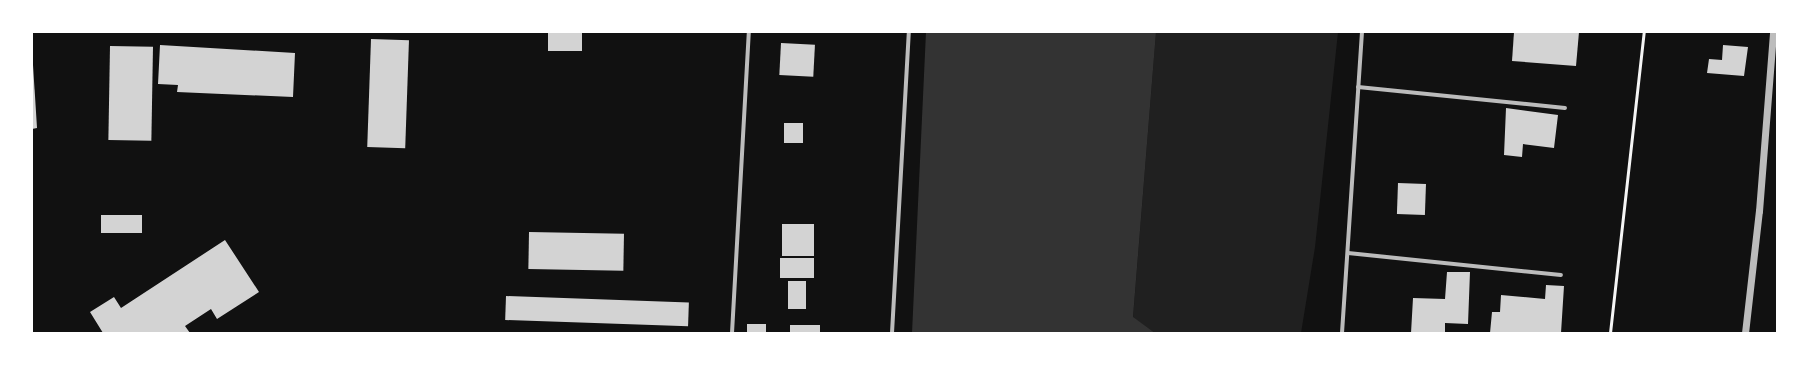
<!DOCTYPE html>
<style>
body{margin:0}
#map{position:relative;width:1809px;height:365px;overflow:hidden;background:#111;font-family:Mulish,sans-serif}
div>[style]{position:absolute}
.green>*{inset:0;background:#202020}
.water>*{inset:0;background:#333}
.building>*{inset:0;background:#d3d3d3;transform-origin:0 0}
.path>*{height:2.5px;margin:-1.25px;padding:0 1.25px;transform-origin:1.25px;border-radius:1.25px;background:#f5f5f5}
.minor>*{height:4px;margin:-2px;padding:0 2px;transform-origin:2px;border-radius:2px;background:#bcbcbc}
.tertiary>*{height:7px;margin:-3.5px;padding:0 3.5px;transform-origin:3.5px;border-radius:3.5px;background:#bcbcbc}
span{translate:-50% -50%;white-space:nowrap;text-align:center;line-height:1.15;-webkit-text-stroke:3.5px #fff;paint-order:stroke}
.frame{position:absolute;inset:0;border:33px solid #fff;pointer-events:none}
</style>
<div id="map">
<div class="green">
<i style="clip-path:polygon(1156px 32px,1338px 32px,1315px 247px,1301px 333px,1155px 333px,1133px 318px)"></i>
</div>
<div class="water">
<i style="clip-path:polygon(926px 32px,1156px 32px,1133px 317px,1155px 333px,912px 333px)"></i>
</div>
<div class="building">
<i style="left:548px;top:32px;width:34px;height:19px"></i>
<i style="clip-path:polygon(1514px 32px,1579px 32px,1576px 66px,1512px 61px)"></i>
<i style="left:371px;top:39px;width:38px;height:108px;rotate:2deg"></i>
<i style="left:781px;top:43px;width:34px;height:32px;rotate:3deg"></i>
<i style="clip-path:polygon(160px 45px,295px 53px,293px 97px,177px 92px,178px 85px,158px 84px)"></i>
<i style="clip-path:polygon(1723px 45px,1748px 47px,1744px 76px,1707px 73px,1709px 59px,1722px 60px)"></i>
<i style="left:110px;top:46px;width:43px;height:94px;rotate:1deg"></i>
<i style="clip-path:polygon(32px 49px,37px 128px,32px 129px)"></i>
<i style="clip-path:polygon(1506px 108px,1558px 115px,1554px 148px,1523px 144px,1522px 157px,1504px 155px)"></i>
<i style="left:784px;top:123px;width:19px;height:20px"></i>
<i style="left:1398px;top:183px;width:28px;height:31px;rotate:2deg"></i>
<i style="left:101px;top:215px;width:41px;height:18px"></i>
<i style="left:782px;top:224px;width:32px;height:32px"></i>
<i style="left:529px;top:232px;width:95px;height:37px;rotate:1deg"></i>
<i style="clip-path:polygon(225px 240px,259px 292px,217px 319px,211px 309px,185px 326px,190px 333px,103px 333px,90px 312px,114px 297px,121px 308px)"></i>
<i style="left:780px;top:258px;width:34px;height:20px"></i>
<i style="clip-path:polygon(1447px 272px,1470px 272px,1468px 324px,1445px 323px,1445px 333px,1411px 333px,1413px 298px,1445px 299px)"></i>
<i style="left:788px;top:281px;width:18px;height:28px"></i>
<i style="clip-path:polygon(1546px 285px,1564px 286px,1561px 333px,1490px 333px,1492px 312px,1500px 312px,1501px 295px,1545px 299px)"></i>
<i style="left:506px;top:296px;width:183px;height:24px;rotate:2deg"></i>
<i style="left:747px;top:324px;width:19px;height:9px"></i>
<i style="left:790px;top:325px;width:30px;height:8px"></i>
</div>
<div class="path">
<i style="left:1610px;top:333px;width:303px;rotate:-83.6deg"></i>
</div>
<div class="minor">
<i style="left:1358px;top:87px;width:208px;rotate:5.8deg"></i>
<i style="left:1348px;top:253px;width:214px;rotate:5.9deg"></i>
<i style="left:732px;top:333px;width:301px;rotate:-86.8deg"></i>
<i style="left:892px;top:333px;width:301px;rotate:-86.8deg"></i>
<i style="left:1342px;top:333px;width:302px;rotate:-86.2deg"></i>
</div>
<div class="tertiary">
<i style="left:1745px;top:333px;width:123px;rotate:-83.5deg"></i>
<i style="left:1759px;top:211px;width:180px;rotate:-85.5deg"></i>
</div>
<div class="frame"></div>
</div>
